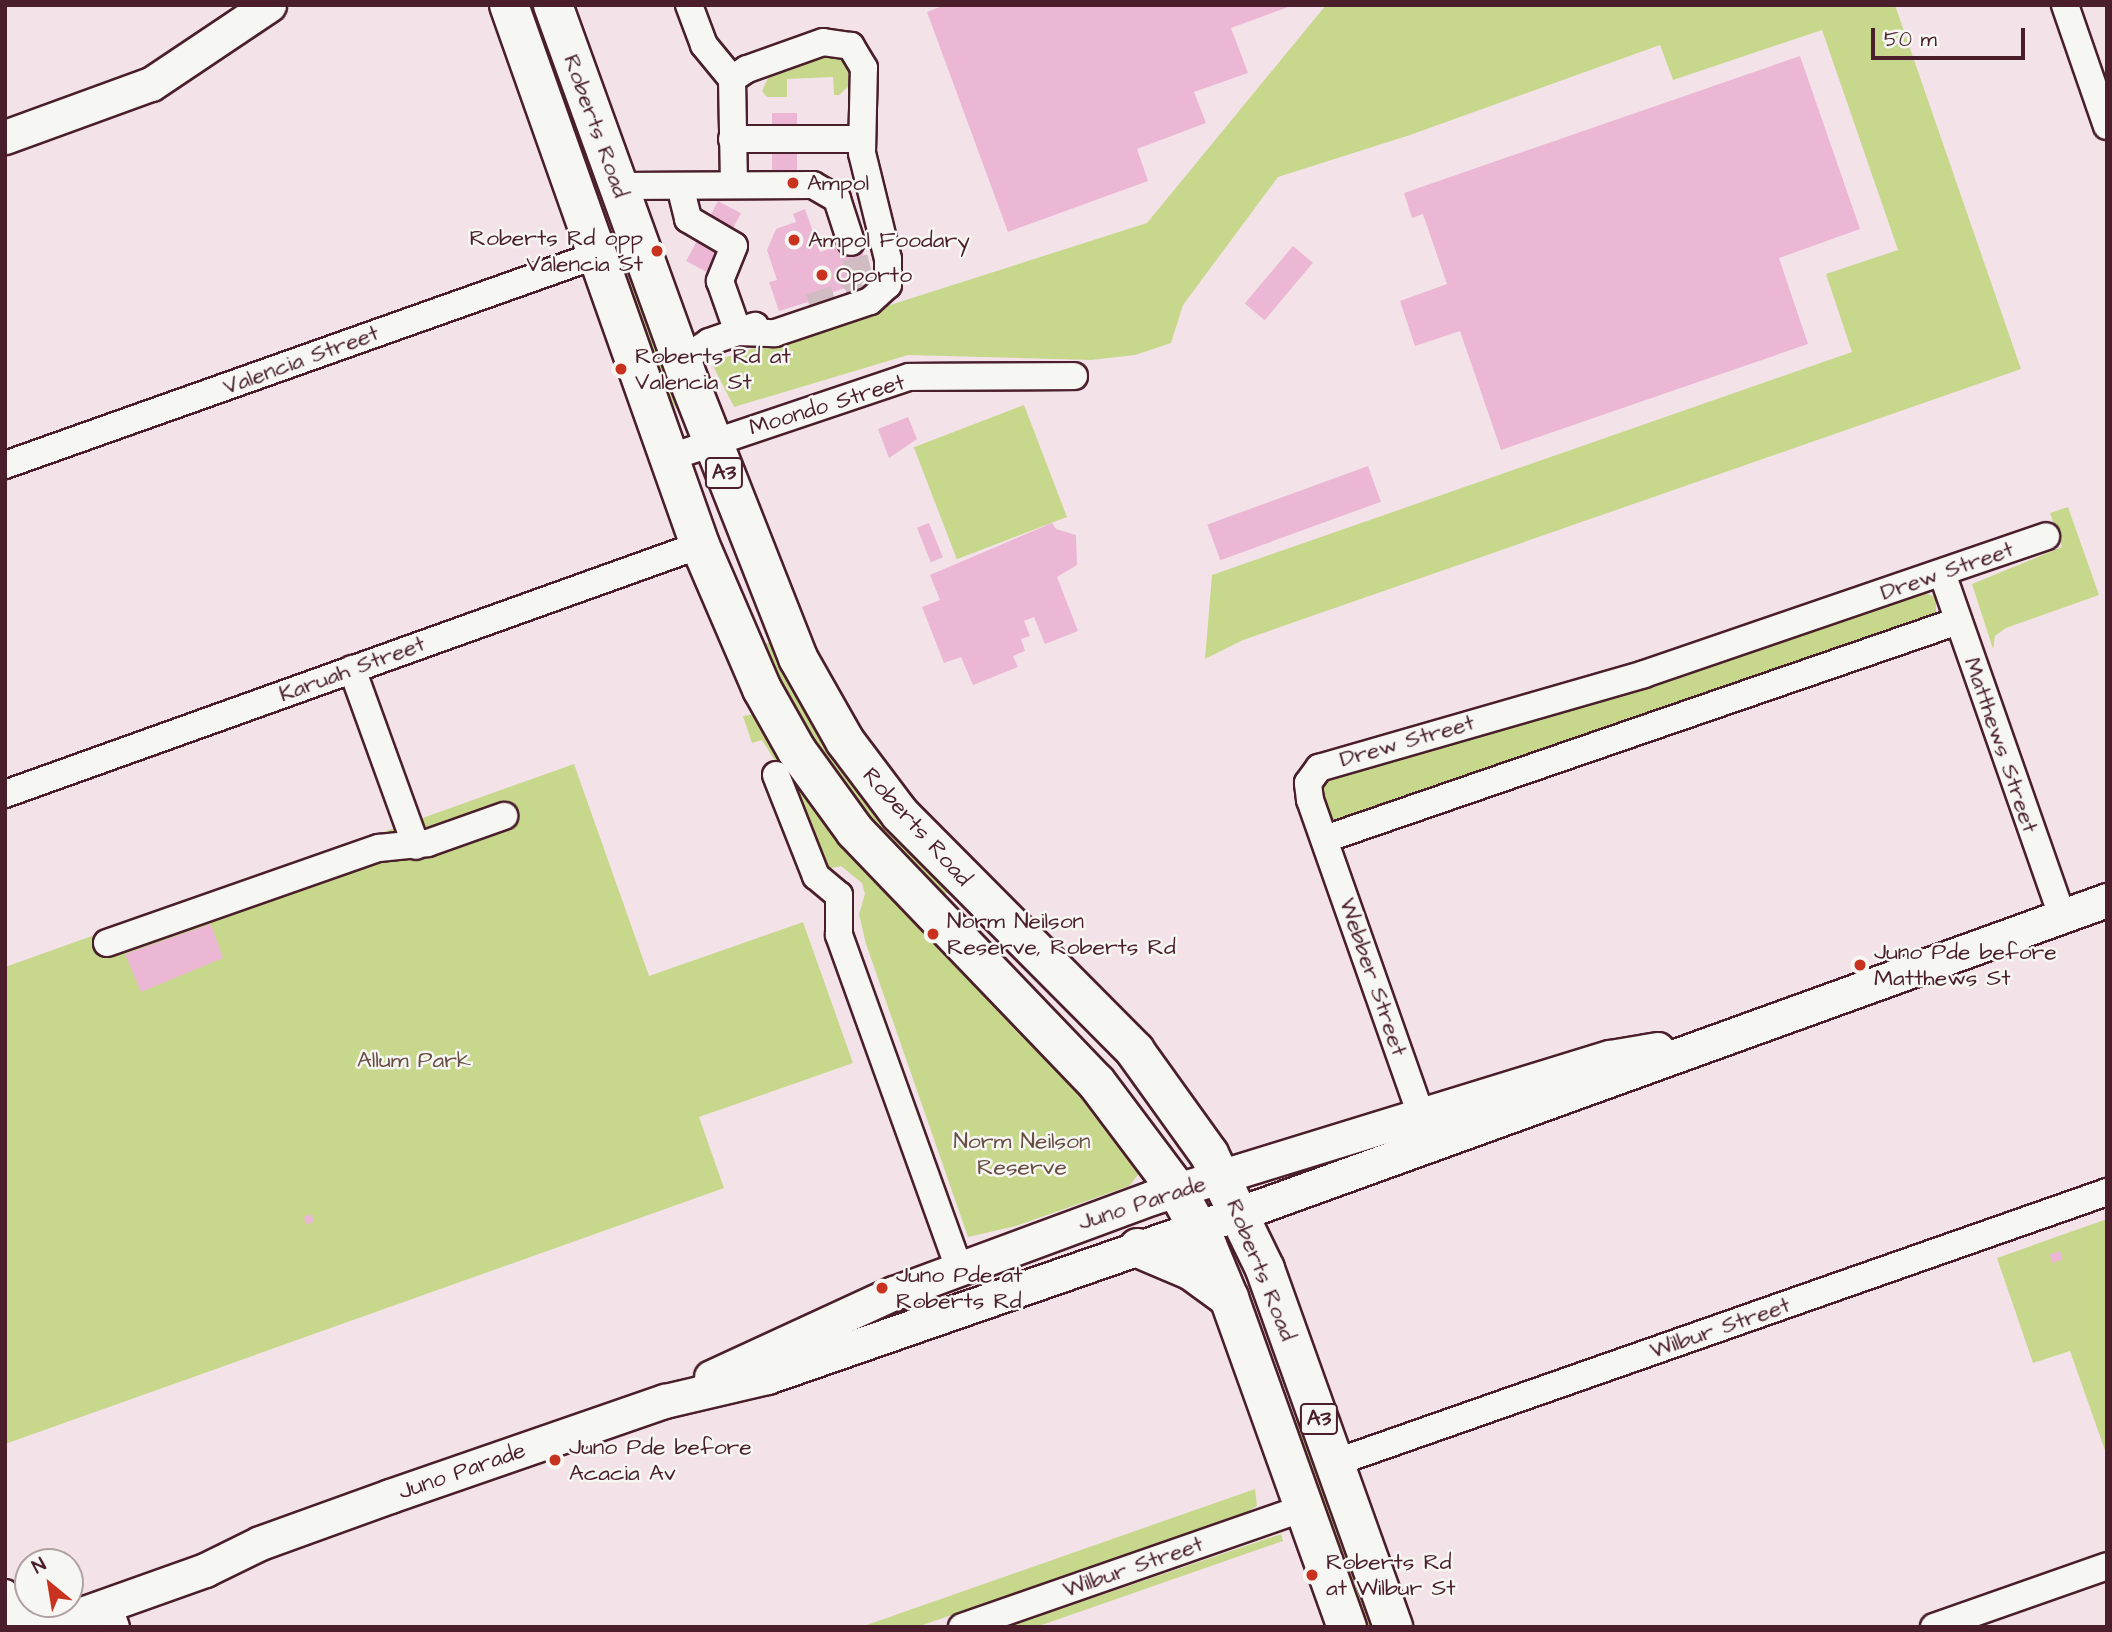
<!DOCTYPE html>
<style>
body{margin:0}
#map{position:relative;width:2112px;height:1632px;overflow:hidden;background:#f3e3e9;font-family:"Architects Daughter",sans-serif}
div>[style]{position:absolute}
.green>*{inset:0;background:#c7d88c;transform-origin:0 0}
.building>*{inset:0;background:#ebb7d4;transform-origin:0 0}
.minor-tunnel>*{height:26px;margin-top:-13px;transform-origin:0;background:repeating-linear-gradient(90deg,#d1bcc3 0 26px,transparent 0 39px)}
.roads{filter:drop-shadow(2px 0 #4a1f2b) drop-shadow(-2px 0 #4a1f2b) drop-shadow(0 2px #4a1f2b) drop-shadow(0 -2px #4a1f2b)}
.minor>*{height:26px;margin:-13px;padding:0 13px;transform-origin:13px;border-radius:13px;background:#f6f6f2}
.major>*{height:33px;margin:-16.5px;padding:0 16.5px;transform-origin:16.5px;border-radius:16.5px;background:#f6f6f2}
.highway>*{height:38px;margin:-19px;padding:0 19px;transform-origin:19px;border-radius:19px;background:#f6f6f2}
.dots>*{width:19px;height:19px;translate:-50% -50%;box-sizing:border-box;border:4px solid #f6f6f2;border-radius:50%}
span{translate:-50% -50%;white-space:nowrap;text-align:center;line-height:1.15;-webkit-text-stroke:5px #f6f6f2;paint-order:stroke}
.shield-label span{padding:2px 5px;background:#f6f6f2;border:2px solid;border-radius:5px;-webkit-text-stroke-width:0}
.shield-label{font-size:21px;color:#4a1f2b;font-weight:700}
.street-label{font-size:23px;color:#4a1f2b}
.poi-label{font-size:23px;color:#4a1f2b}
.left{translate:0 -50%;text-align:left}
.right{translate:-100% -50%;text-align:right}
.park-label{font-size:23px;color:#694d43}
.frame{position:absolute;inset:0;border:7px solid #4a1f2b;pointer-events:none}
.north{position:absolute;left:14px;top:1548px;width:70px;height:70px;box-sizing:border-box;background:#f6f6f2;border:2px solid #b1a0a2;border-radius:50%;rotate:330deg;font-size:19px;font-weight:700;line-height:28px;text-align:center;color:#4a1f2b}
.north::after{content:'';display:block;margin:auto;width:24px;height:32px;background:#c8321e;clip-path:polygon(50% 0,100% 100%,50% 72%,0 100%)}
.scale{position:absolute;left:1871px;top:28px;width:154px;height:32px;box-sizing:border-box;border:4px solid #4a1f2b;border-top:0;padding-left:9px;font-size:21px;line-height:24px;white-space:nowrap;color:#4a1f2b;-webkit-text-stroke:5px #f6f6f2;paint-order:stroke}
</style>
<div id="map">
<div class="green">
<i style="clip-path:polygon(1326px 5px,1895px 5px,2021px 369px,1243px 640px,1205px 659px,1212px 575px,1852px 352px,1826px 274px,1898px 250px,1822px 30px,1673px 80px,1660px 45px,1410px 135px,1278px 177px,1183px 305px,1171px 343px,1135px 355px,1091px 360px,908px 355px,734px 407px,711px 362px,1147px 223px)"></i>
<i style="clip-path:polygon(828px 56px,844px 61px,850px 71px,849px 86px,839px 95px,834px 95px,833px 77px,787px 79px,787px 97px,767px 97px,762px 91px,768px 78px)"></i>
<i style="clip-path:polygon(621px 241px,683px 418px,664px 392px,620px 271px,617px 243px)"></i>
<i style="left:1024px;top:405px;width:120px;height:118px;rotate:69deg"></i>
<i style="clip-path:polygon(2068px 507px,2099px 595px,2006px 628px,1995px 636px,1993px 649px,1972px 584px,2062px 547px,2050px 513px)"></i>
<i style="clip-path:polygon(1923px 592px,1936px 597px,1936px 616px,1338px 824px,1328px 818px,1321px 787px,1331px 779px,1655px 682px)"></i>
<i style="clip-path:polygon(772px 641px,948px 892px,940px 899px,892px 850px,829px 771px,784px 692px,765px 644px)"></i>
<i style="clip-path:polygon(756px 714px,1074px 1081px,1141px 1171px,1129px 1186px,1016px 1226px,968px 1237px,866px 944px,859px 914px,865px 894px,862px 883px,841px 866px,827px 869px,807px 812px,762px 740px,752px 743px,743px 716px)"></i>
<i style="clip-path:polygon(574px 764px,649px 976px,803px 922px,853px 1063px,699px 1117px,724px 1188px,5px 1444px,5px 967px)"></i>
<i style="clip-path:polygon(2107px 1219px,2107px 1456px,2070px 1351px,2033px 1363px,1997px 1258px)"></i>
<i style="clip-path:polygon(1298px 1410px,1375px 1627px,1364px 1627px,1303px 1454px,1294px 1412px)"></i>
<i style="clip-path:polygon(1255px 1489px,1257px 1506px,1243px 1514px,917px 1627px,861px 1627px)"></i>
<i style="clip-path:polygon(1281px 1534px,1283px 1541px,1036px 1627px,1007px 1627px)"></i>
</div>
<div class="building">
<i style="clip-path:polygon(945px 5px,1291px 5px,1291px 6px,1231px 28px,1248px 73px,1194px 92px,1206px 123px,1137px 149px,1148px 181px,1008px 232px,927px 12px)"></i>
<i style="clip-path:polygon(1800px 56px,1860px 229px,1779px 258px,1808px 344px,1501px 450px,1460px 331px,1415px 346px,1400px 301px,1447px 284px,1423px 214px,1412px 218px,1404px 193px)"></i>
<i style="left:772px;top:113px;width:25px;height:61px"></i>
<i style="left:718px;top:201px;width:26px;height:68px;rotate:28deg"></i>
<i style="clip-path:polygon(805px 209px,820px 252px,858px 239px,867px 265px,853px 270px,856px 279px,844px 284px,845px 288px,819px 297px,823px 308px,812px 312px,808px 302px,779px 311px,769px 282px,777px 280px,767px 250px,776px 229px,796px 222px,793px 214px)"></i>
<i style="left:1293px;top:246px;width:26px;height:75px;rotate:40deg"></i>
<i style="clip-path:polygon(908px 417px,917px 439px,889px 458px,878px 429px)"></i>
<i style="left:1368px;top:466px;width:38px;height:171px;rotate:70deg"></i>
<i style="left:929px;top:523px;width:37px;height:13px;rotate:68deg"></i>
<i style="clip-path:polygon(1052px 523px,1056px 529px,1076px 535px,1077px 565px,1057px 577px,1078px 631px,1045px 644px,1034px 617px,1024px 621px,1030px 636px,1021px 639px,1025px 651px,1013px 656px,1018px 667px,973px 685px,961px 657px,944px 663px,922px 607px,940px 600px,930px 575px)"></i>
<i style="clip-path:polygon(211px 924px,223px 958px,141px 992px,125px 954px)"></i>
<i style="left:311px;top:1214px;width:8px;height:8px;rotate:67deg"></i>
<i style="left:2060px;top:1251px;width:9px;height:11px;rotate:72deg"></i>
</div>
<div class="minor-tunnel">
<i style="left:810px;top:307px;width:41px;rotate:-18.4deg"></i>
<i style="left:849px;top:294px;width:16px;rotate:-43deg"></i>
<i style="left:861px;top:283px;width:42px;rotate:-103.7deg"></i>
</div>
<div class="roads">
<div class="minor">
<i style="left:689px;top:5px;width:43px;rotate:69.4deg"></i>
<i style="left:704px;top:45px;width:44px;rotate:50.5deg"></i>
<i style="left:2065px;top:5px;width:128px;rotate:70.9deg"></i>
<i style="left:732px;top:139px;width:129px"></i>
<i style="left:618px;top:186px;width:195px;rotate:-0.3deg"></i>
<i style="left:813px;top:185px;width:28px;rotate:30deg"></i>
<i style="left:837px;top:199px;width:45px;rotate:72deg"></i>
<i style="left:680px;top:186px;width:34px;rotate:76deg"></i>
<i style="left:688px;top:219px;width:53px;rotate:30.4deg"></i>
<i style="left:734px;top:246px;width:38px;rotate:112deg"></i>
<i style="left:720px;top:281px;width:54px;rotate:70.6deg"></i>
<i style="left:738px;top:332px;width:37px;rotate:2deg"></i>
<i style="left:775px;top:333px;width:100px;rotate:-18.6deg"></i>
<i style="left:870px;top:301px;width:24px;rotate:-42deg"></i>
<i style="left:888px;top:285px;width:26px;rotate:-90deg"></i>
<i style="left:888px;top:259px;width:109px;rotate:-103.8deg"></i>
<i style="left:862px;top:153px;width:85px;rotate:-88.7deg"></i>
<i style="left:864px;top:68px;width:26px;rotate:-121deg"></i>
<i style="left:851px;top:46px;width:28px;rotate:-172deg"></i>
<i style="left:823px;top:42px;width:81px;rotate:160.4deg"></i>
<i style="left:747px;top:69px;width:18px;rotate:146deg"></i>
<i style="left:732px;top:79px;width:106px;rotate:88.9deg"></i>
<i style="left:681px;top:361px;width:34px;rotate:-34deg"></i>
<i style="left:709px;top:342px;width:49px;rotate:-19.2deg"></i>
<i style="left:668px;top:458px;width:254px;rotate:-18.6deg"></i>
<i style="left:909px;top:377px;width:165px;rotate:-0.3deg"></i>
<i style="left:5px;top:465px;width:628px;rotate:-19.53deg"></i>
<i style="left:1942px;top:573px;width:363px;rotate:70.7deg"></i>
<i style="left:352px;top:669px;width:188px;rotate:70.1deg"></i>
<i style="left:776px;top:775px;width:109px;rotate:68.4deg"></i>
<i style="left:816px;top:876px;width:30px;rotate:40deg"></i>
<i style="left:839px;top:895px;width:40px;rotate:90deg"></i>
<i style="left:839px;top:935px;width:354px;rotate:70.2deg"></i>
<i style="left:5px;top:794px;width:738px;rotate:-19.71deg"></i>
<i style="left:1325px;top:839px;width:669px;rotate:-19deg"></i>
<i style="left:107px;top:943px;width:288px;rotate:-19.3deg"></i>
<i style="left:379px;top:848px;width:49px;rotate:-5.8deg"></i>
<i style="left:428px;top:843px;width:81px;rotate:-19.6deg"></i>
<i style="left:1421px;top:1115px;width:334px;rotate:-109.4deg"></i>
<i style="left:1310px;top:800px;width:17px;rotate:-97deg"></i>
<i style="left:1308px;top:783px;width:19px;rotate:-54deg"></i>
<i style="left:1319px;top:768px;width:338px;rotate:-16.1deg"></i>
<i style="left:1644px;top:674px;width:425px;rotate:-18.9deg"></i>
<i style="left:1334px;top:1463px;width:819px;rotate:-19.32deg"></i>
<i style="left:5px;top:1593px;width:25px;rotate:69deg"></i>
<i style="left:108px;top:1605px;width:23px;rotate:70deg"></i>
<i style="left:962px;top:1627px;width:362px;rotate:-19.2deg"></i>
<i style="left:1934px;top:1627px;width:183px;rotate:-19.4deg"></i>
</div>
<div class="major">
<i style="left:5px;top:137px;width:155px;rotate:-20deg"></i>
<i style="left:151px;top:84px;width:142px;rotate:-33.8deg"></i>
<i style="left:711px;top:1377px;width:201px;rotate:-24.7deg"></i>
<i style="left:894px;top:1293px;width:274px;rotate:-20.3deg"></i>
<i style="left:1151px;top:1198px;width:480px;rotate:-17.1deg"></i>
<i style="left:1610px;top:1057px;width:48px;rotate:-9.7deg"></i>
<i style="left:5px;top:1619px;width:47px;rotate:-18.4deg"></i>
<i style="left:45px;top:1627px;width:170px;rotate:-19.6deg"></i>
<i style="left:205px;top:1570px;width:61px;rotate:-26.1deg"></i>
<i style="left:260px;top:1543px;width:138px;rotate:-19.9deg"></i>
<i style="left:390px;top:1496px;width:291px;rotate:-19.1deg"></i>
<i style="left:665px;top:1401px;width:105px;rotate:-13.2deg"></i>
<i style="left:767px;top:1377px;width:525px;rotate:-19.13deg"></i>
<i style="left:1263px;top:1205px;width:897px;rotate:-19.87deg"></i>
</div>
<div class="highway">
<i style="left:509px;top:5px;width:573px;rotate:70.52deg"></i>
<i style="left:700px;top:545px;width:157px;rotate:66.7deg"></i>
<i style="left:762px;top:689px;width:71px;rotate:60.6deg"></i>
<i style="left:797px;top:751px;width:99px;rotate:54.1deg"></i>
<i style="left:855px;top:831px;width:348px;rotate:46.2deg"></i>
<i style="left:1096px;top:1082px;width:135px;rotate:53.1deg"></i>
<i style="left:1177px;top:1190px;width:63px;rotate:61.4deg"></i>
<i style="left:1207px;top:1245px;width:57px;rotate:67.5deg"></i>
<i style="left:1229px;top:1298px;width:350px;rotate:70.3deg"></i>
<i style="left:553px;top:5px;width:400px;rotate:70.1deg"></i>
<i style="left:689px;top:381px;width:298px;rotate:68.5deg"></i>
<i style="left:798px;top:658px;width:95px;rotate:60.5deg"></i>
<i style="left:845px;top:741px;width:91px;rotate:53deg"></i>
<i style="left:900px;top:814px;width:334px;rotate:45.2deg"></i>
<i style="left:1135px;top:1051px;width:127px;rotate:54.3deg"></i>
<i style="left:1209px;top:1154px;width:128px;rotate:64deg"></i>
<i style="left:1265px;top:1269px;width:380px;rotate:70.3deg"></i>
<i style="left:1138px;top:1248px;width:59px;rotate:23.1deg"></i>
<i style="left:1192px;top:1271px;width:46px;rotate:36.1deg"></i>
</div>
</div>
<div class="dots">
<i style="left:793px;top:183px;background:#c8321e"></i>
<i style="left:794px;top:240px;background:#c8321e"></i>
<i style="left:657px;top:251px;background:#c8321e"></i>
<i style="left:822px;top:275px;background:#c8321e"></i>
<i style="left:621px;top:369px;background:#c8321e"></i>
<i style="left:933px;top:934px;background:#c8321e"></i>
<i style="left:1860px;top:965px;background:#c8321e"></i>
<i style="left:882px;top:1288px;background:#c8321e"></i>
<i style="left:555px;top:1460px;background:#c8321e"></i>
<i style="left:1312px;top:1575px;background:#c8321e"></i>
</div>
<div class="shield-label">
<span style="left:724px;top:473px">A3</span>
<span style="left:1319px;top:1419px">A3</span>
</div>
<div class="street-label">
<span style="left:596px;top:126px;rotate:70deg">Roberts Road</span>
<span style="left:301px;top:360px;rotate:-20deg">Valencia Street</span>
<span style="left:827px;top:405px;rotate:-17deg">Moondo Street</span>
<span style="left:1947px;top:571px;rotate:-19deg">Drew Street</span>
<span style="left:352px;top:669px;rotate:-20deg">Karuah Street</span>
<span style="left:1407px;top:741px;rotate:-16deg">Drew Street</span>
<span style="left:2001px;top:745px;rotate:71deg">Matthews Street</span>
<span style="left:917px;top:827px;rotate:48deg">Roberts Road</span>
<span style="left:1373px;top:977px;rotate:71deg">Webber Street</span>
<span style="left:1142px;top:1203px;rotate:-18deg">Juno Parade</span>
<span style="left:1261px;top:1270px;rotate:68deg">Roberts Road</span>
<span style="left:1720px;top:1328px;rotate:-19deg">Wilbur Street</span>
<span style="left:462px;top:1471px;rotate:-19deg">Juno Parade</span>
<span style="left:1133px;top:1567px;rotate:-19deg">Wilbur Street</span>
</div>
<div class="poi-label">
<span class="left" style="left:807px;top:183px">Ampol</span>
<span class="right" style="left:643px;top:251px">Roberts Rd opp<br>Valencia St</span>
<span class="left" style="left:808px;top:240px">Ampol Foodary</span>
<span class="left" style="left:836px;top:275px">Oporto</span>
<span class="left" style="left:635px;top:369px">Roberts Rd at<br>Valencia St</span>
<span class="left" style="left:947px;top:934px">Norm Neilson<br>Reserve, Roberts Rd</span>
<span class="left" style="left:1874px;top:965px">Juno Pde before<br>Matthews St</span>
<span class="left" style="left:896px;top:1288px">Juno Pde at<br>Roberts Rd</span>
<span class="left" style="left:569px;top:1460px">Juno Pde before<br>Acacia Av</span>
<span class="left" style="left:1326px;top:1575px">Roberts Rd<br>at Wilbur St</span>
</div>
<div class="park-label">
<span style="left:414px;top:1060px">Allum Park</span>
<span style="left:1022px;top:1154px">Norm Neilson<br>Reserve</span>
</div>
<div class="frame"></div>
<div class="north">N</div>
<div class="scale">50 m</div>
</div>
